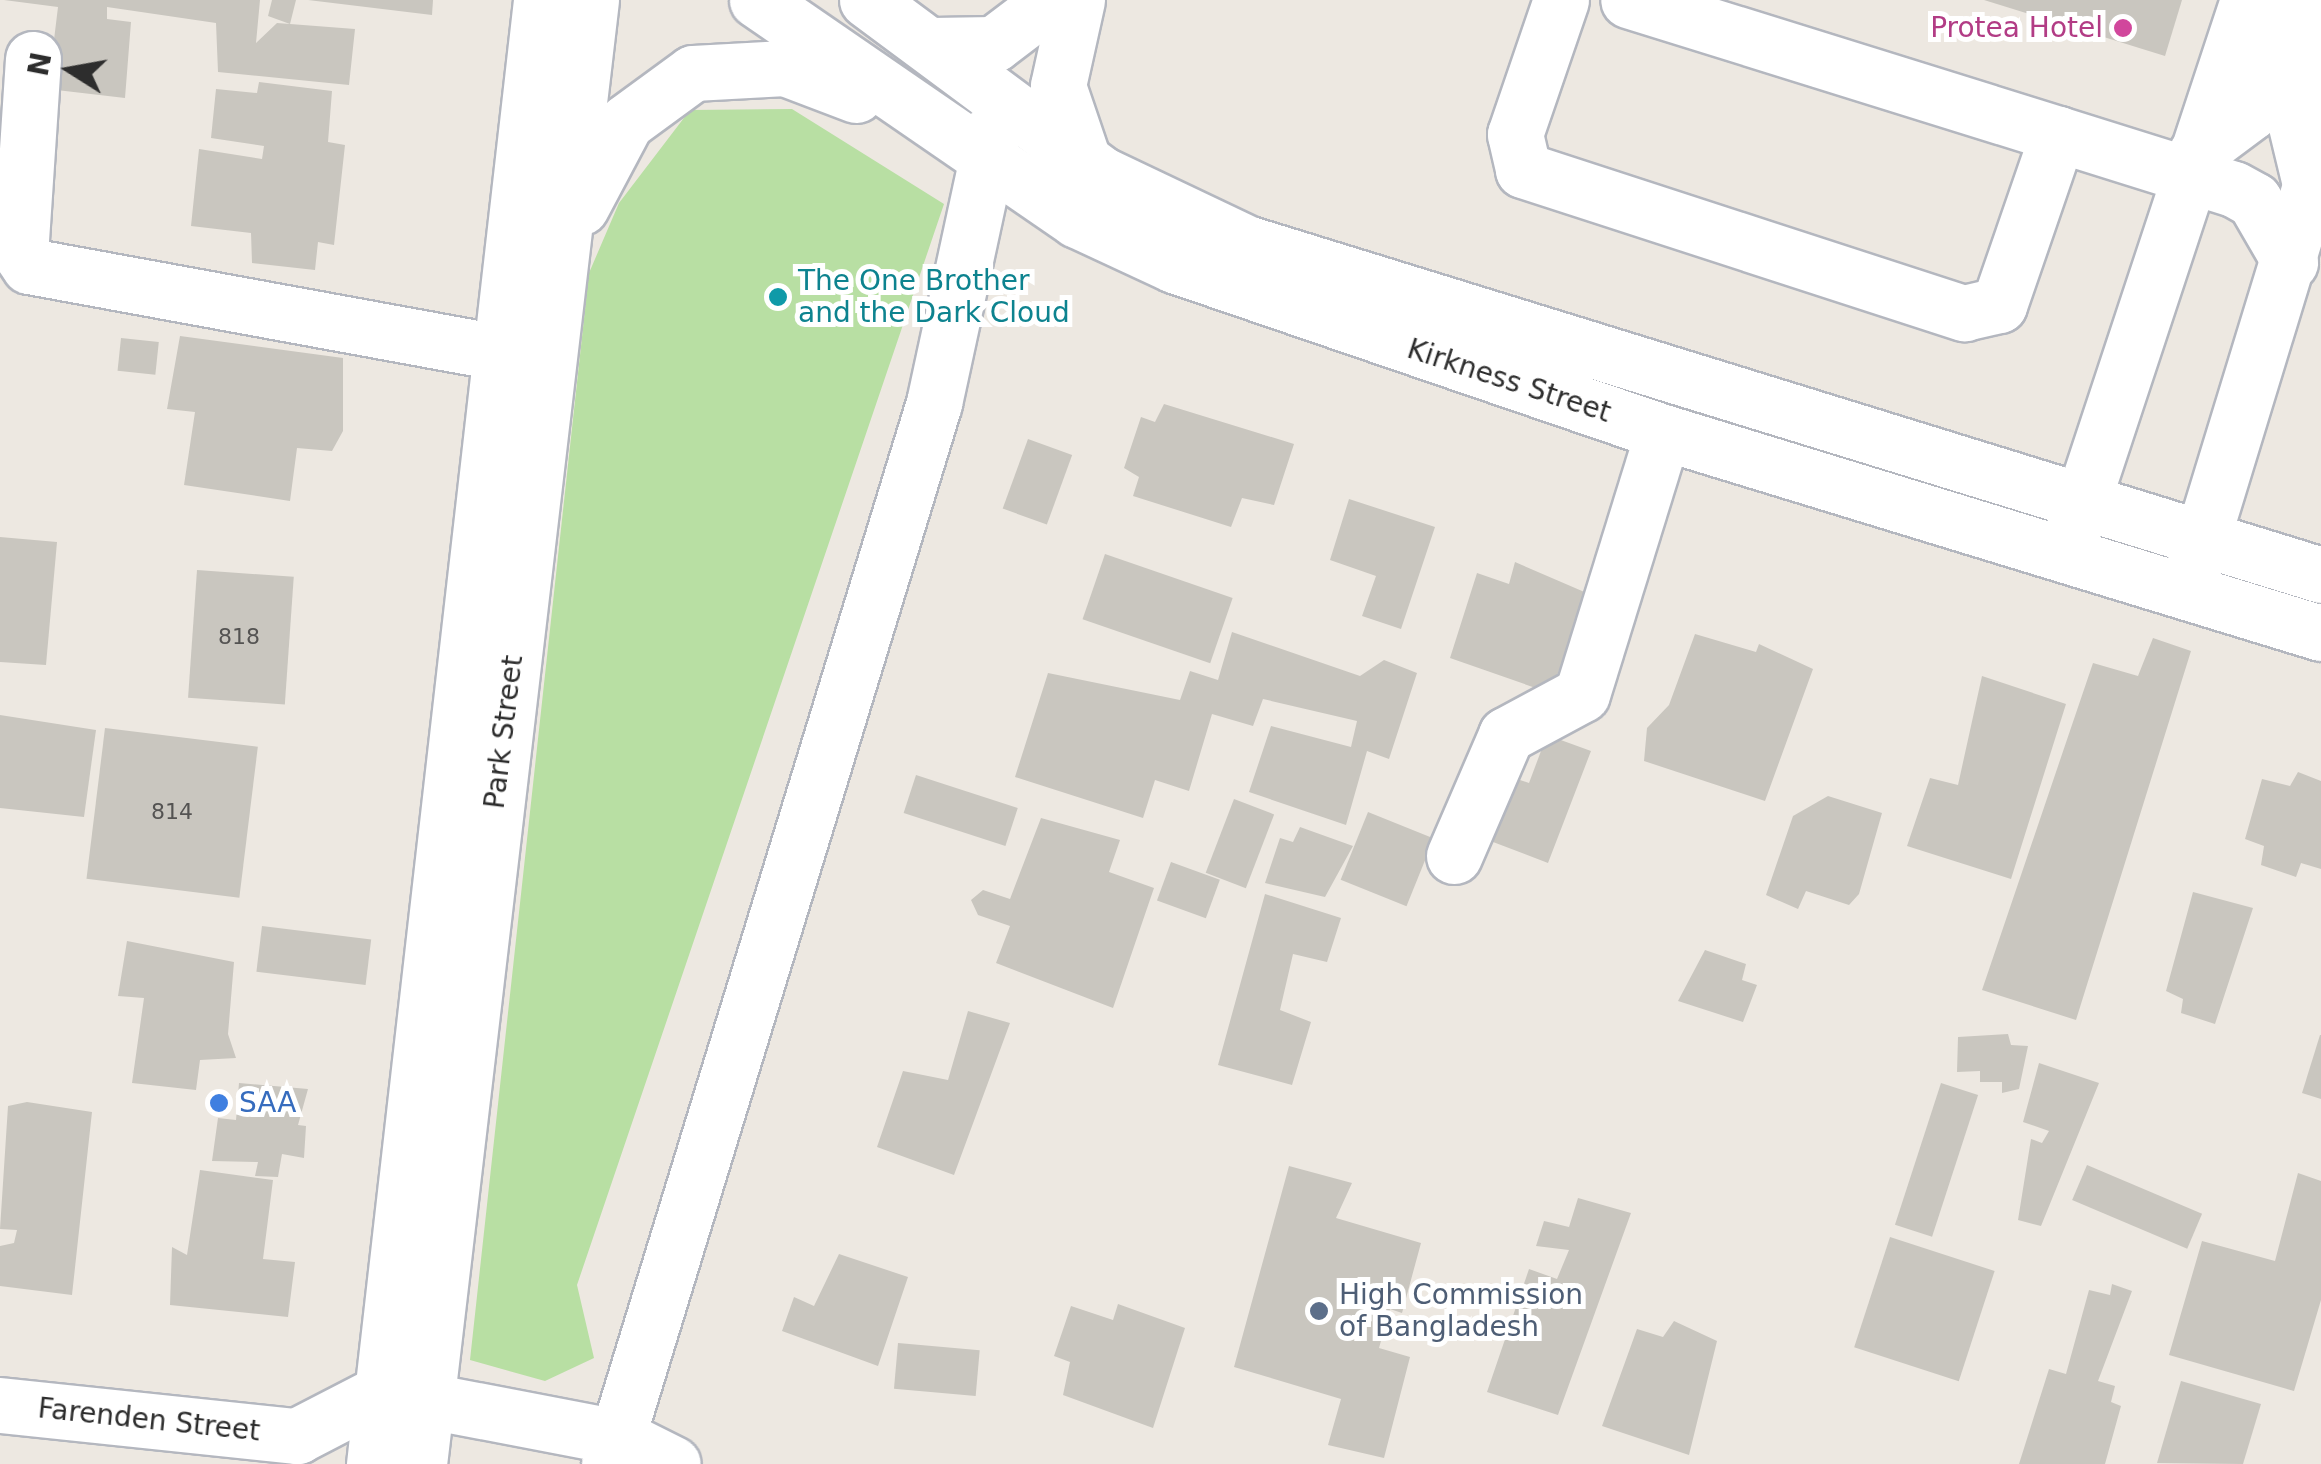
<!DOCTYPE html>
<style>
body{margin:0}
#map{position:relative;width:2321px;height:1464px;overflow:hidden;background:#ede8e1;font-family:"DejaVu Sans",sans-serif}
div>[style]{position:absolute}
.green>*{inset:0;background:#b8dfa3}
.building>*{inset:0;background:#c9c6bf;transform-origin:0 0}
.roads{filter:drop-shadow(2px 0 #b4b7bf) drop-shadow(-2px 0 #b4b7bf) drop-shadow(0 2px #b4b7bf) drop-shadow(0 -2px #b4b7bf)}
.minor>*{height:55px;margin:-27.5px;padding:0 27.5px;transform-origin:27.5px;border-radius:27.5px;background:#fff}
.dots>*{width:28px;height:28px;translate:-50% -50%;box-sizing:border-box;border:5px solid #fff;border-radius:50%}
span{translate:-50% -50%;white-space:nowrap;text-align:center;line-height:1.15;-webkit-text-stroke:10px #fff;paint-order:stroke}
.number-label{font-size:22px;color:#545352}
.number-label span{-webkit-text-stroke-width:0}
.hotel-label{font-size:28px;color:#b23c85}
.right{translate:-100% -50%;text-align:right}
.culture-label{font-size:28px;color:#0d838f}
.left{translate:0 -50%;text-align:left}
.street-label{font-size:28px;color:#2d2d2d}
.shop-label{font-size:28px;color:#366cbe}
.service-label{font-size:28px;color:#4e5e75}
.north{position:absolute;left:20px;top:20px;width:100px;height:100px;-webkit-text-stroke:8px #fff;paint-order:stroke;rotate:281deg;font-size:28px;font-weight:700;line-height:40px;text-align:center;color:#2d2d2d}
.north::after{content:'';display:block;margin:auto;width:35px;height:45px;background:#2d2d2d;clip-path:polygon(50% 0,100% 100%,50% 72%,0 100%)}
</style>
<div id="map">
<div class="green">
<i style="clip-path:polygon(792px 109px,944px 204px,577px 1285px,594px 1358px,545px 1381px,470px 1360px,589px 273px,619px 203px,690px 110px)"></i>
</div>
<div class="building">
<i style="clip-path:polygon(4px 0,260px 0,256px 43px,277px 23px,355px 29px,349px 85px,218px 72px,216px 23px,107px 7px,107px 19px,131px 22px,125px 98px,48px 89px,58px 7px)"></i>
<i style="clip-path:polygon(272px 0,296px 0,290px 24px,268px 16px)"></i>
<i style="clip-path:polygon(308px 0,433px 0,432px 15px)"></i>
<i style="clip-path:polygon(1984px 0,2182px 0,2165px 56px)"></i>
<i style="clip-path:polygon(259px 82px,332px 91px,328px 142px,345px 145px,334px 245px,318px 242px,315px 270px,252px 263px,251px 233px,191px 226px,199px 149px,262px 159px,264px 146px,211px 138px,216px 89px,257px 93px)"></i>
<i style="clip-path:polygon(180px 336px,343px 358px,343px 431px,332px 451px,297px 448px,290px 501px,184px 485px,195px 412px,167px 409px)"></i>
<i style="left:121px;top:338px;width:38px;height:33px;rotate:6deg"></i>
<i style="clip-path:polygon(1164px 404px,1294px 444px,1274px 505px,1242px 498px,1231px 527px,1133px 496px,1139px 477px,1124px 468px,1141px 417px,1155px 422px)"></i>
<i style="left:1028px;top:439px;width:47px;height:74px;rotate:20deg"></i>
<i style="clip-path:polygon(1349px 499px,1435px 527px,1401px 629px,1362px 616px,1376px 576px,1330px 560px)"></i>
<i style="clip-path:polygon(0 537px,57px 542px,46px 665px,0 662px)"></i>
<i style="left:1105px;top:554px;width:135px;height:69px;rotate:19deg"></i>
<i style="clip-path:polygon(1515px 562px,1589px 594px,1550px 693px,1450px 658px,1477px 573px,1509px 584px)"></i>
<i style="left:197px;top:570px;width:97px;height:128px;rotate:4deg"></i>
<i style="clip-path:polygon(1232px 632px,1360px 676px,1384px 660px,1417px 673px,1389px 759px,1367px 751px,1346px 825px,1249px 792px,1271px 726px,1351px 747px,1357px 721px,1263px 699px,1253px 726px,1212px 714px,1189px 791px,1155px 780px,1143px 818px,1015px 777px,1048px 673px,1180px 700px,1190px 671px,1218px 680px)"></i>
<i style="clip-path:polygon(1695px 634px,1756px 652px,1759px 644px,1813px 669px,1765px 801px,1644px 761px,1647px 728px,1669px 705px)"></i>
<i style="clip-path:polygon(2153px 638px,2191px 651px,2076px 1020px,1982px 990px,2093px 663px,2138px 676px)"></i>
<i style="clip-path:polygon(1982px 676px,2066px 704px,2011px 879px,1907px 846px,1930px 778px,1958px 785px)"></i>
<i style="clip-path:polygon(0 715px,96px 730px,84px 817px,0 808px)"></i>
<i style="left:105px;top:728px;width:154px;height:152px;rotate:7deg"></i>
<i style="clip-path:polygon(1547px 735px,1591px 751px,1548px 863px,1472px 834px,1508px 776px,1529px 783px)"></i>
<i style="clip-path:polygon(2298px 772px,2321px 781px,2321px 869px,2301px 863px,2296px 877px,2261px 865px,2264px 846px,2245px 839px,2262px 779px,2290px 786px)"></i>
<i style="left:916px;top:775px;width:107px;height:40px;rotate:18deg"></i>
<i style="clip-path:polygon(1828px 796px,1882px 813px,1859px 894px,1849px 905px,1806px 891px,1798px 909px,1766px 895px,1793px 816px)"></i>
<i style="left:1234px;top:799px;width:43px;height:79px;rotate:21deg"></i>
<i style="left:1368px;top:812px;width:71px;height:73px;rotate:22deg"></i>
<i style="clip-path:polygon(1041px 818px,1120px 840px,1109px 872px,1154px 888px,1113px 1008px,996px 963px,1010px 926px,978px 915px,971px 900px,983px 890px,1010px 899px)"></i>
<i style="clip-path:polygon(1300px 827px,1353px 846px,1325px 897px,1265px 883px,1280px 838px,1293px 842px)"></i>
<i style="left:1171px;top:862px;width:52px;height:41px;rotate:20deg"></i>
<i style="clip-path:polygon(2193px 892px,2253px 908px,2215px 1024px,2181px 1013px,2183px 999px,2166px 991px)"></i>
<i style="clip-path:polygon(1265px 894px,1341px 918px,1327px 962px,1293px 954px,1280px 1010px,1311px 1022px,1292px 1085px,1218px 1065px)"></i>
<i style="left:262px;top:926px;width:110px;height:46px;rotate:7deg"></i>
<i style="clip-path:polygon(127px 941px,234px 962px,228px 1034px,236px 1058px,200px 1060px,196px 1090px,132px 1083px,144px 998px,118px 996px)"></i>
<i style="clip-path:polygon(1705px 950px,1746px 964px,1742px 980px,1757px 985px,1743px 1022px,1678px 1001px)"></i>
<i style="clip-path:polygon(968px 1011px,1010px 1023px,954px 1175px,877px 1147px,903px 1071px,948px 1080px)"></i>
<i style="clip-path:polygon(2008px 1034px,2011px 1045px,2028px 1046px,2019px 1089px,2002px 1093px,2002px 1082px,1980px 1082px,1980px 1071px,1957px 1072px,1958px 1037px)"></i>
<i style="clip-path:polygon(2320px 1035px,2321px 1035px,2321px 1099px,2302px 1093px)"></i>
<i style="clip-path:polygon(2039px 1063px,2099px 1083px,2041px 1226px,2018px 1220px,2031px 1139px,2042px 1143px,2049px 1131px,2023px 1122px)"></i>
<i style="clip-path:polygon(239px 1083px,308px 1089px,298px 1125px,306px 1126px,304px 1158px,282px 1154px,278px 1177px,255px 1176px,258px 1162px,212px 1161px,218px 1118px,236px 1120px)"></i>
<i style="left:1941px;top:1083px;width:39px;height:149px;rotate:18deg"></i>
<i style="clip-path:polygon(27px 1102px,92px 1112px,72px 1295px,0 1286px,0 1246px,14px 1243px,17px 1230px,0 1229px,8px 1106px)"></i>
<i style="left:2087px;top:1165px;width:125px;height:38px;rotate:23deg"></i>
<i style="clip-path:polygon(1289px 1166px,1352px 1183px,1336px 1218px,1421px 1243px,1402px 1313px,1390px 1309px,1379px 1348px,1410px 1357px,1384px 1458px,1328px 1445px,1341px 1399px,1234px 1367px)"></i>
<i style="clip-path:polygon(200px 1170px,273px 1180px,263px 1259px,295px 1262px,288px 1317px,170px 1305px,172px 1247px,187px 1255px)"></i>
<i style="clip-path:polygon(2298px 1173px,2321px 1181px,2321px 1300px,2294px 1391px,2169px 1355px,2202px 1241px,2275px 1261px)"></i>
<i style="clip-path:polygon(1578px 1198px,1631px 1213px,1558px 1415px,1487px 1392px,1529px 1269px,1557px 1279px,1569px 1250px,1536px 1246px,1544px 1221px,1569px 1227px)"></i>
<i style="left:1890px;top:1237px;width:110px;height:116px;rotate:18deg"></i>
<i style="clip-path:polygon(839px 1254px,908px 1277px,878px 1366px,782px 1331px,794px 1297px,814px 1306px)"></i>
<i style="clip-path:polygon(2112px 1284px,2132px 1291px,2098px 1381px,2115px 1386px,2111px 1402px,2121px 1406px,2105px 1464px,2019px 1464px,2049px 1369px,2066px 1374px,2089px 1290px,2110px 1295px)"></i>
<i style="clip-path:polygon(1118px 1304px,1185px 1328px,1153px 1428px,1063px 1395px,1070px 1362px,1054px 1356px,1071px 1306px,1113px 1320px)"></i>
<i style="clip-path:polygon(1674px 1321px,1717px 1341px,1689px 1455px,1602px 1426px,1637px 1329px,1663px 1337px)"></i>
<i style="left:898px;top:1343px;width:82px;height:46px;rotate:5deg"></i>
<i style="clip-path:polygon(2181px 1381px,2261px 1404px,2243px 1464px,2157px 1463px)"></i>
</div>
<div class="roads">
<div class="minor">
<i style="left:757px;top:0;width:388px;rotate:34.5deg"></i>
<i style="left:1077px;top:220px;width:107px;rotate:24.9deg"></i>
<i style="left:1174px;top:265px;width:517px;rotate:18.86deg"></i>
<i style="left:1663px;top:432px;width:688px;rotate:16.99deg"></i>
<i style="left:867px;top:0;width:294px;rotate:36.6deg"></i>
<i style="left:1103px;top:175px;width:158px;rotate:25.4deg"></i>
<i style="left:1246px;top:243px;width:1125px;rotate:17.16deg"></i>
<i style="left:1077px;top:0;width:88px;rotate:102.5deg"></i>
<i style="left:1058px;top:86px;width:78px;rotate:71.3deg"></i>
<i style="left:1561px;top:0;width:142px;rotate:108.9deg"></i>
<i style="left:1515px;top:134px;width:37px;rotate:77deg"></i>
<i style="left:1523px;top:170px;width:464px;rotate:18deg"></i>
<i style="left:1964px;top:313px;width:36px;rotate:-13deg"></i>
<i style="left:1999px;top:305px;width:181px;rotate:-71deg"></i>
<i style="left:2058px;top:134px;width:450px;rotate:-162.7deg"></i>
<i style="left:932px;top:45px;width:62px;rotate:-0.9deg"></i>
<i style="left:994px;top:44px;width:73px;rotate:-37.2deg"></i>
<i style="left:33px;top:59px;width:194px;rotate:93.8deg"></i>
<i style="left:20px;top:253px;width:16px;rotate:55deg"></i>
<i style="left:29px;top:266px;width:480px;rotate:10.4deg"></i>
<i style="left:2058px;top:134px;width:184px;rotate:17.4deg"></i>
<i style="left:2234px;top:189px;width:23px;rotate:29deg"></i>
<i style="left:2254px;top:200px;width:72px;rotate:59.9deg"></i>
<i style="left:2196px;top:153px;width:69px;rotate:-36.7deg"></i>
<i style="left:2251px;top:112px;width:120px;rotate:-68.6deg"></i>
<i style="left:2311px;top:188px;width:68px;rotate:-103.6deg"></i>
<i style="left:2295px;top:122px;width:89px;rotate:-77.7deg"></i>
<i style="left:581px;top:207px;width:96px;rotate:-62.1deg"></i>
<i style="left:626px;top:122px;width:83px;rotate:-36.2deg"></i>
<i style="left:693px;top:73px;width:92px;rotate:-3.1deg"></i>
<i style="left:785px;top:68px;width:76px;rotate:20.8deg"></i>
<i style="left:2072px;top:533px;width:561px;rotate:-71.73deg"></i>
<i style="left:2192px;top:572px;width:440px;rotate:-73deg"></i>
<i style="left:1454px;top:856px;width:132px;rotate:-66.7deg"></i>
<i style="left:1506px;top:735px;width:86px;rotate:-28.3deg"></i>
<i style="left:1582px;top:694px;width:274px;rotate:-72.8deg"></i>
<i style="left:0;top:1405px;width:299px;rotate:6deg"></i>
<i style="left:297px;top:1436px;width:96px;rotate:-27.4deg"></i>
<i style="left:382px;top:1392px;width:241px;rotate:10.8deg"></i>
<i style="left:619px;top:1437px;width:60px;rotate:26.6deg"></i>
<i style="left:374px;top:1464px;width:1473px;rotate:-83.49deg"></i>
<i style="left:419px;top:1464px;width:1474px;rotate:-83.3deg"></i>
<i style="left:609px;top:1464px;width:1110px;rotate:-72.97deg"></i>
<i style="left:934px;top:403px;width:280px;rotate:-77.8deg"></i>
</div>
</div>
<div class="dots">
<i style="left:2123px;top:28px;background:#d1479c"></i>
<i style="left:778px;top:297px;background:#0f9aa8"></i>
<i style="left:219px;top:1103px;background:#3f7fe0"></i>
<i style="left:1319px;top:1311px;background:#5c6f8a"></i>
</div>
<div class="number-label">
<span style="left:239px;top:637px">818</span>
<span style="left:172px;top:812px">814</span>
</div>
<div class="hotel-label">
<span class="right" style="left:2103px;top:28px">Protea Hotel</span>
</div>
<div class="culture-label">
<span class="left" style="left:798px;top:297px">The One Brother<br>and the Dark Cloud</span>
</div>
<div class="street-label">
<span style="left:1509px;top:381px;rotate:18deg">Kirkness Street</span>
<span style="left:504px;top:732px;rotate:-83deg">Park Street</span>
<span style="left:149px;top:1420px;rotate:6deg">Farenden Street</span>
</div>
<div class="shop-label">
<span class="left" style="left:239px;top:1103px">SAA</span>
</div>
<div class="service-label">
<span class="left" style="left:1339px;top:1311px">High Commission<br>of Bangladesh</span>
</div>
<div class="north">N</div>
</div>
